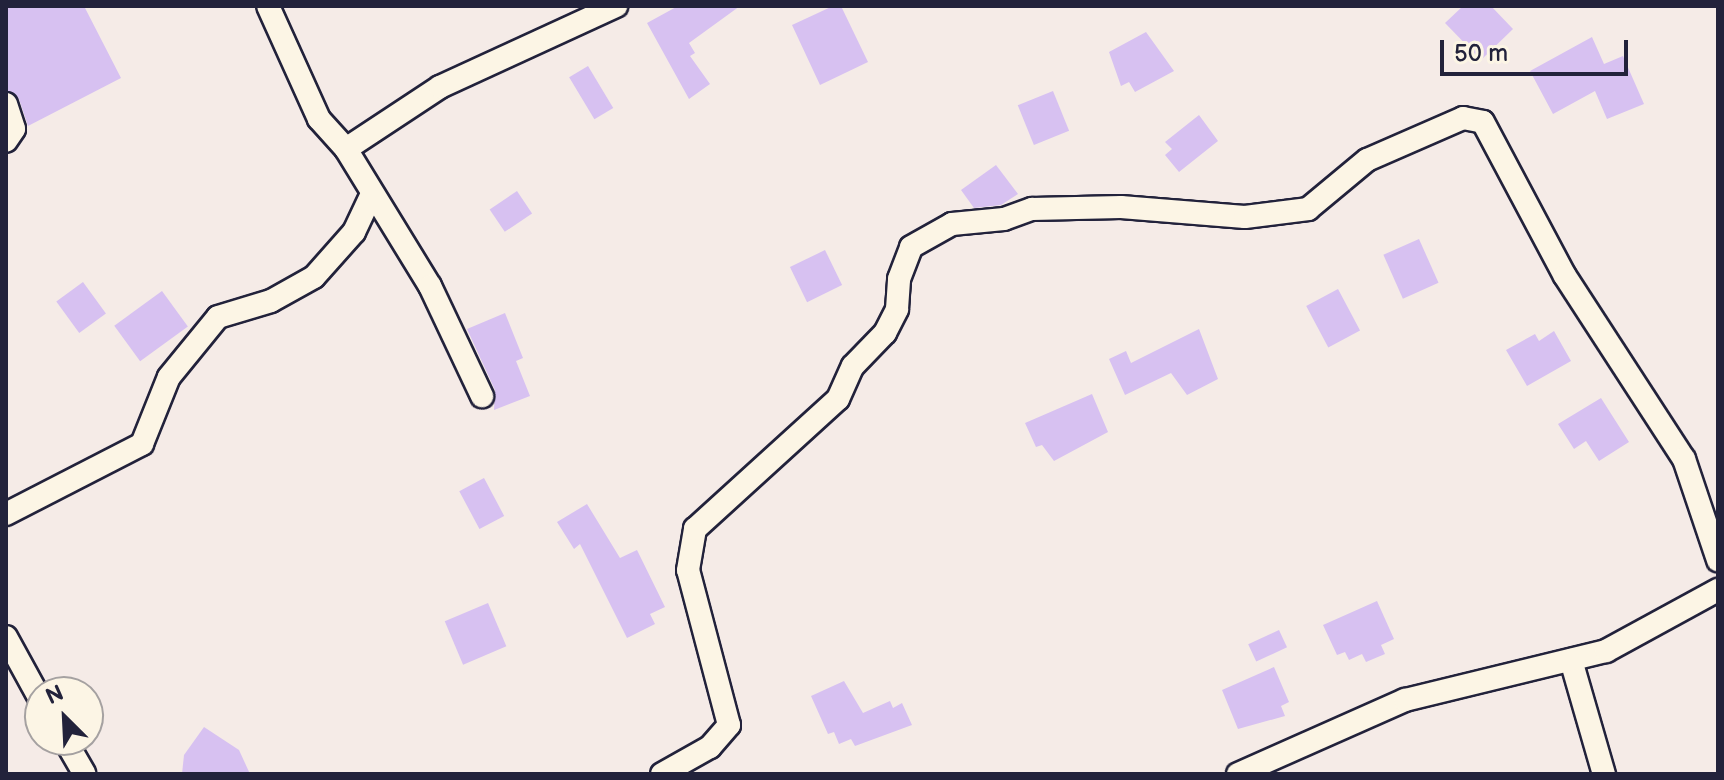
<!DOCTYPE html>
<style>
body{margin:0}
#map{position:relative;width:1724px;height:780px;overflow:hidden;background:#f5ebe7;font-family:"Balsamiq Sans",sans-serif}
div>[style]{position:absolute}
.building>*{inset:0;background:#d7c1f1;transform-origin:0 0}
.roads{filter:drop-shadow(2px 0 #22223b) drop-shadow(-2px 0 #22223b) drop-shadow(0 2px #22223b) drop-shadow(0 -2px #22223b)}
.minor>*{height:22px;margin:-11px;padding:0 11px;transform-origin:11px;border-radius:11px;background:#fcf5e5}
span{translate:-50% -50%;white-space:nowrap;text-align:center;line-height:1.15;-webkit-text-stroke:6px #fcf5e5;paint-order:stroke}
.frame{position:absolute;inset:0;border:8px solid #22223b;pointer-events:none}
.north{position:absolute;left:24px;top:676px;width:80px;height:80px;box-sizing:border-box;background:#fcf5e5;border:2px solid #a5a1a1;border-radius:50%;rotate:336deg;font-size:22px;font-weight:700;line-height:32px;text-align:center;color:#22223b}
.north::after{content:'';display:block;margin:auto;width:28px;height:36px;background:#22223b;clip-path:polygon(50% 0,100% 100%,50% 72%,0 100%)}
.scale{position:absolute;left:1440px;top:40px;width:188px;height:36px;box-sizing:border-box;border:4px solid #22223b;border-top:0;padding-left:10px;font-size:24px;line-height:28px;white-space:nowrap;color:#22223b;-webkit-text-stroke:6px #fcf5e5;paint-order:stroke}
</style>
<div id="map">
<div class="building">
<i style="clip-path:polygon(6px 6px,84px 6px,121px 78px,28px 126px,19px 99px,6px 90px)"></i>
<i style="clip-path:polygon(678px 6px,740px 6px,689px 43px,695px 53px,690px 56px,710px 84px,689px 99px,647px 23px)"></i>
<i style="clip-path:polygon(833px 6px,841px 6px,868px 62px,820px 85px,792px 25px)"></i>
<i style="clip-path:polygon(1463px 6px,1491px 6px,1513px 29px,1481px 60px,1445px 23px)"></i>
<i style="clip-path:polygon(1146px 32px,1174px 71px,1135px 92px,1129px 82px,1121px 86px,1109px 52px)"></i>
<i style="clip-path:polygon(1592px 37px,1604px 64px,1623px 56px,1644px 104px,1607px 119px,1595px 91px,1553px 114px,1530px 71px)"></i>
<i style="left:588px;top:66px;width:49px;height:22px;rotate:59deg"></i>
<i style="left:1053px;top:91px;width:43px;height:38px;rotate:68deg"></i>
<i style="clip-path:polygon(1199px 115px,1218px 141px,1179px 172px,1165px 155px,1172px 149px,1165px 142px)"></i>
<i style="clip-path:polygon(996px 165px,1018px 194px,1001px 205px,974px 208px,961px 190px)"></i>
<i style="left:517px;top:191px;width:27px;height:33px;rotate:56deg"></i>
<i style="left:1419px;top:239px;width:48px;height:39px;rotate:66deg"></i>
<i style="left:825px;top:250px;width:39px;height:39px;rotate:64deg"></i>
<i style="left:83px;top:282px;width:39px;height:33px;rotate:54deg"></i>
<i style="left:1338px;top:289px;width:47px;height:36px;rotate:62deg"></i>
<i style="left:162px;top:291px;width:44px;height:59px;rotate:54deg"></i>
<i style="clip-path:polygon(505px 313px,523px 358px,516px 361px,530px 396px,494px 410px,495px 390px,467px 329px)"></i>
<i style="clip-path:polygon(1199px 329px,1218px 379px,1187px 395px,1171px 373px,1125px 395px,1109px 359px,1126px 351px,1131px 363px)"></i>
<i style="clip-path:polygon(1554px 331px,1571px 361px,1527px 386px,1506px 350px,1535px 334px,1539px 341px)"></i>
<i style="clip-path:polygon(1092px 394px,1108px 432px,1054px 461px,1042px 445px,1036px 447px,1025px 423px)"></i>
<i style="clip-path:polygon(1601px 398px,1629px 442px,1599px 461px,1586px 441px,1574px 449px,1558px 424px)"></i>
<i style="left:484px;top:478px;width:43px;height:28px;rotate:62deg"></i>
<i style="clip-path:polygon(587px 504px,620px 558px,637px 550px,665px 607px,650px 614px,655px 624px,627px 638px,580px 544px,574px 549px,557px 522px)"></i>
<i style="clip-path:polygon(1377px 601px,1394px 639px,1381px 645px,1385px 654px,1366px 662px,1362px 654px,1349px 660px,1345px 652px,1337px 655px,1323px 625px)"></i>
<i style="left:488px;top:603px;width:47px;height:47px;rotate:67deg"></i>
<i style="left:1279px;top:630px;width:19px;height:34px;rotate:65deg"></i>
<i style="clip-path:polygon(1274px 667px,1289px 702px,1281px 706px,1285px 716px,1238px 729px,1222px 690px)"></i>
<i style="clip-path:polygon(844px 681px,863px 713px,890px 701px,893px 708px,902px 703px,912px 725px,855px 746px,851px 739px,839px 744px,834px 732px,828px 734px,811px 696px)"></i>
<i style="clip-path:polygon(204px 727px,239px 750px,250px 774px,182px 774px,184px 755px)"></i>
</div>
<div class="roads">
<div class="minor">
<i style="left:268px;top:6px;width:124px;rotate:65.7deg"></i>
<i style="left:319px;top:119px;width:40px;rotate:48deg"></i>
<i style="left:346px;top:149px;width:161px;rotate:58.5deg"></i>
<i style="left:430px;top:286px;width:122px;rotate:64.7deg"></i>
<i style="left:6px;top:104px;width:26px;rotate:72deg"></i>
<i style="left:14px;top:129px;width:14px;rotate:124deg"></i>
<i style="left:346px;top:149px;width:113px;rotate:-33.4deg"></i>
<i style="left:440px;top:87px;width:194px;rotate:-24.7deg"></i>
<i style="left:6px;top:514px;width:153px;rotate:-27.2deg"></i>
<i style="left:142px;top:444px;width:72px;rotate:-68.1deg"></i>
<i style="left:169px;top:377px;width:77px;rotate:-50.8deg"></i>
<i style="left:218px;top:317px;width:55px;rotate:-16.8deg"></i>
<i style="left:271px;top:301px;width:49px;rotate:-29.2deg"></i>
<i style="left:314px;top:277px;width:60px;rotate:-48.4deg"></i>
<i style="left:354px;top:232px;width:42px;rotate:-64.7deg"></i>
<i style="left:6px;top:637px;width:71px;rotate:61.3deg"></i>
<i style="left:1571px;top:660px;width:119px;rotate:73.9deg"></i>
<i style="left:65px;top:740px;width:39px;rotate:60deg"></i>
<i style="left:662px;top:774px;width:55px;rotate:-29.4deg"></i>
<i style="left:710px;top:747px;width:29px;rotate:-49deg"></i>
<i style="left:729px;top:725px;width:160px;rotate:-104.8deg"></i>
<i style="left:688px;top:570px;width:42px;rotate:-80.3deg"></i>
<i style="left:695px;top:529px;width:193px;rotate:-42.3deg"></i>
<i style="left:838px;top:399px;width:36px;rotate:-66deg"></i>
<i style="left:853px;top:366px;width:46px;rotate:-45.9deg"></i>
<i style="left:885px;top:333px;width:27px;rotate:-63deg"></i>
<i style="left:897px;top:309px;width:30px;rotate:-86deg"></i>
<i style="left:899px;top:279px;width:34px;rotate:-69deg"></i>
<i style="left:911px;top:247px;width:47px;rotate:-29.3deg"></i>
<i style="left:952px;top:224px;width:52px;rotate:-5.5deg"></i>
<i style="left:1004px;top:219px;width:30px;rotate:-20deg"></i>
<i style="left:1032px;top:209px;width:89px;rotate:-1.3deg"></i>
<i style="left:1121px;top:207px;width:124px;rotate:4.6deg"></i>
<i style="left:1245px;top:217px;width:64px;rotate:-7.2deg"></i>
<i style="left:1308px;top:209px;width:77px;rotate:-39.7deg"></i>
<i style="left:1367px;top:160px;width:105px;rotate:-23.6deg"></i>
<i style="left:1463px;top:118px;width:20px;rotate:11deg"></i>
<i style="left:1483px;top:122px;width:174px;rotate:62deg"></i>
<i style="left:1565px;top:276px;width:218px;rotate:57deg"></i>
<i style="left:1684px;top:459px;width:107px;rotate:71.4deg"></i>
<i style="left:1238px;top:774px;width:183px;rotate:-23.9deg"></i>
<i style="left:1405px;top:700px;width:207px;rotate:-13.7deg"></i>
<i style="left:1606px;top:651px;width:128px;rotate:-28.6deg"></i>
</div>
</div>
<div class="frame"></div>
<div class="north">N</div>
<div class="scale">50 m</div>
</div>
